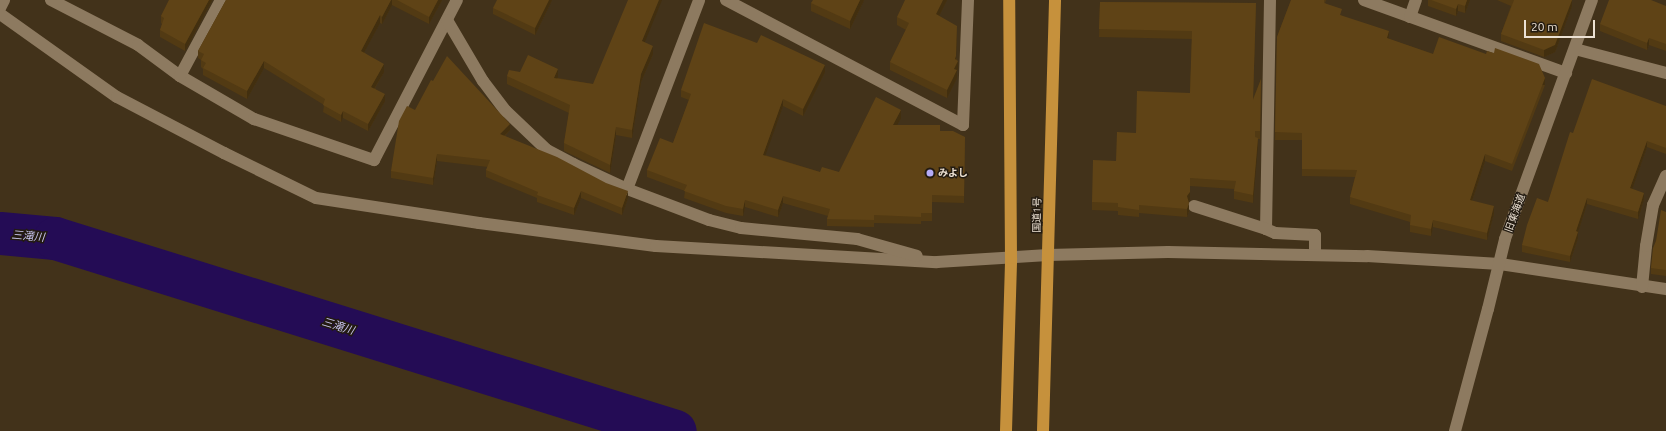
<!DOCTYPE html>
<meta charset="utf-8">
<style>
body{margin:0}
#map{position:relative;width:1666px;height:431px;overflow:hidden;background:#42321a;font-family:Ubuntu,"Noto Sans JP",sans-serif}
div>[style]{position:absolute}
.river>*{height:43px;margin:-21.5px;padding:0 21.5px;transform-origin:21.5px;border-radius:21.5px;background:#240c55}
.minor>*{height:12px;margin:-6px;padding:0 6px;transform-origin:6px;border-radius:6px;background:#8d7a60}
.highway>*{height:12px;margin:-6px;padding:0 6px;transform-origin:6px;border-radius:6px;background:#c6913c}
.wall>*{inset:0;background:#523a13}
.shaded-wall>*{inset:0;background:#422f0f;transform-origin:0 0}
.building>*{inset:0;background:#5f4316}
.dots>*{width:11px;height:11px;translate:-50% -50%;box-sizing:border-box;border:2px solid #231b11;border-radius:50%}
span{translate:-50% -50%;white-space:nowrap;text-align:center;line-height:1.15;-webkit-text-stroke:3px #231b11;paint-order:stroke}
.poi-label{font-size:10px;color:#ece1d3;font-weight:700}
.left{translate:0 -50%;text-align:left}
.street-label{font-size:10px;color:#ece1d3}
.water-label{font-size:11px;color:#c8c4ef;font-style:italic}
.scale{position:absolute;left:1524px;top:20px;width:71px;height:18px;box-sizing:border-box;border:2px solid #ece1d3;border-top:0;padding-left:5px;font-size:12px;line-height:14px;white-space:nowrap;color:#ece1d3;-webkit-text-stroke:3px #231b11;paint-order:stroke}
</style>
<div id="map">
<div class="river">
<i style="left:0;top:233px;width:55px;rotate:5.2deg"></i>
<i style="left:55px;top:238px;width:649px;rotate:17.29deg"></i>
</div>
<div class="minor">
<i style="left:51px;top:0;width:98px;rotate:27.3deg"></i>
<i style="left:138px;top:45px;width:52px;rotate:36.4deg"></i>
<i style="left:180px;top:76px;width:86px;rotate:30.2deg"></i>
<i style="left:254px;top:119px;width:127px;rotate:18.9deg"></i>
<i style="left:374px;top:160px;width:180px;rotate:-62.6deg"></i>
<i style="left:726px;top:0;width:268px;rotate:27.8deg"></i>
<i style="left:963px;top:125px;width:125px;rotate:-87.7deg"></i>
<i style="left:1270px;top:0;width:229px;rotate:91deg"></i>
<i style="left:1266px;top:229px;width:10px;rotate:24deg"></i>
<i style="left:1275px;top:233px;width:40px;rotate:2.9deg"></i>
<i style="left:1315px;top:235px;width:20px;rotate:90deg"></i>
<i style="left:1364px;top:0;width:215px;rotate:19.9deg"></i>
<i style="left:0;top:8px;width:9px;rotate:-63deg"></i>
<i style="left:0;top:14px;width:143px;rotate:35.4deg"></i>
<i style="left:117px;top:97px;width:121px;rotate:27.6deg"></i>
<i style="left:224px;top:153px;width:102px;rotate:26.1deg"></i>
<i style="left:316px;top:198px;width:165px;rotate:8.7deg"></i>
<i style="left:479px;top:223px;width:178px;rotate:7.4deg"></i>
<i style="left:656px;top:246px;width:281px;rotate:3.3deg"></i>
<i style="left:937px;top:262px;width:111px;rotate:-3.6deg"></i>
<i style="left:1048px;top:255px;width:120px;rotate:-1.4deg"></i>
<i style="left:1168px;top:252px;width:199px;rotate:1.2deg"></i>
<i style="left:1367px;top:256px;width:133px;rotate:3.4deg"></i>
<i style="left:1500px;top:264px;width:168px;rotate:8.6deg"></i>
<i style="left:1410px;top:17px;width:18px;rotate:-71deg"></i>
<i style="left:447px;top:20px;width:71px;rotate:59.5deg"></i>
<i style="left:483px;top:81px;width:38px;rotate:53deg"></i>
<i style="left:506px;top:111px;width:57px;rotate:43.6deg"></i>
<i style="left:547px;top:150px;width:30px;rotate:28deg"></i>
<i style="left:573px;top:164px;width:60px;rotate:24.8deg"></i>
<i style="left:627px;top:189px;width:88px;rotate:20.7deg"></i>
<i style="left:709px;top:220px;width:33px;rotate:14deg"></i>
<i style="left:741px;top:228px;width:117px;rotate:5.4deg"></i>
<i style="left:857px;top:239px;width:62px;rotate:15.8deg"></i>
<i style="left:1575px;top:49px;width:94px;rotate:14.8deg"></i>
<i style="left:180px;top:76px;width:86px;rotate:-61.7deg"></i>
<i style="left:627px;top:189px;width:202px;rotate:-69.1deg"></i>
<i style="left:1194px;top:206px;width:76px;rotate:17.7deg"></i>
<i style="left:1642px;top:287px;width:41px;rotate:-84.4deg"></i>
<i style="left:1646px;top:246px;width:42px;rotate:-80.3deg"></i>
<i style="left:1653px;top:205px;width:32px;rotate:-66deg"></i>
<i style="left:1455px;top:431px;width:126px;rotate:-74.9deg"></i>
<i style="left:1488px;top:309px;width:72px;rotate:-76.3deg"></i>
<i style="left:1505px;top:239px;width:254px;rotate:-70deg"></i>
</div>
<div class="highway">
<i style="left:1006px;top:431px;width:173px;rotate:-88.3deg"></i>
<i style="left:1011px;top:258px;width:258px;rotate:-90.4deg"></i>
<i style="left:1043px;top:431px;width:431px;rotate:-88.4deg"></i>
</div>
<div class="wall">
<i style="clip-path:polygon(169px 0,212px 0,185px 51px,160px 37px,160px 30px,162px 24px,161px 23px,161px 16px)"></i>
<i style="clip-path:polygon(226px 0,442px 0,429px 24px,392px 5px,382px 24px,380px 23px,364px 52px,384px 72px,375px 88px,385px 101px,368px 131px,343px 118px,341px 122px,323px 112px,324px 105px,264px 68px,247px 99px,203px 75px,203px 69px,201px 67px,201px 60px,198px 58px,198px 51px)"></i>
<i style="clip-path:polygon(552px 0,535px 35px,493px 14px,493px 8px)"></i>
<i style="clip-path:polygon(864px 0,850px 29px,811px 11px,811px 3px)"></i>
<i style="clip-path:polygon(947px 0,939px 16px,957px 60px,958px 69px,957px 70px,957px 78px,947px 98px,890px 70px,890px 62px,906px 30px,897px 25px,897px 17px)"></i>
<i style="clip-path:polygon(1291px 0,1326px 0,1325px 3px,1342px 16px,1389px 39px,1433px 54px,1545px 85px,1512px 171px,1485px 161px,1472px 201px,1494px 213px,1487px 240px,1433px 227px,1431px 236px,1410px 232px,1410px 222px,1350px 204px,1350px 197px,1355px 177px,1302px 176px,1302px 140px,1275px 140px,1277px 37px)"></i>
<i style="clip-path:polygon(1428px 0,1470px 0,1465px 13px,1458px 11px,1456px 16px,1428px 6px)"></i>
<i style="clip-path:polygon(1497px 0,1572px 0,1572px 6px,1555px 52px,1544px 57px,1501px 41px,1501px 34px,1511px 6px)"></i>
<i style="clip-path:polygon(1100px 2px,1256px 3px,1253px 99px,1261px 79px,1260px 139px,1258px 139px,1253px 203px,1234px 199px,1234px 189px,1190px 186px,1190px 200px,1188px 202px,1189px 211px,1187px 217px,1139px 213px,1139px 217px,1118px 215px,1118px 211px,1092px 210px,1092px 202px,1116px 161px,1136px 133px,1190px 93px,1192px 39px,1099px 37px)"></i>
<i style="clip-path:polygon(1666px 6px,1666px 51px,1649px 45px,1647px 50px,1600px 31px,1600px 24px)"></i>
<i style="clip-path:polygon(644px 42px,653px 54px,641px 82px,632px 138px,616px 135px,610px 173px,564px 151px,564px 143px,569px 113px,507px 84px,507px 76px,520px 72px,558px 77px,558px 78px,593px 84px)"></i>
<i style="clip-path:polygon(825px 72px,803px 116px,783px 106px,765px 155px,820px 172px,839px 172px,901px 118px,897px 125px,940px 131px,965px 137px,964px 203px,932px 202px,932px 221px,921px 221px,921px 224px,874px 223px,874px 227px,827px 226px,827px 219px,828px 216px,783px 203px,778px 217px,745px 207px,743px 216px,726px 213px,684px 198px,685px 191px,647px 177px,647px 170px,673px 143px,689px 100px,681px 97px,681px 90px)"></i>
<i style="clip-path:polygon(1666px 106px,1666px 154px,1647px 147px,1632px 189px,1644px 199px,1638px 219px,1587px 204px,1578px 232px,1578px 238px,1570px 262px,1522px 252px,1522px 245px,1548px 202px,1573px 133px)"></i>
<i style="clip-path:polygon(415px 110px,510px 130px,505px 136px,628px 198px,622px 215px,581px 198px,574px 215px,537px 202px,537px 198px,486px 177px,486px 170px,488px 167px,437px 161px,433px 185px,391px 178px,391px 171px)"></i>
<i style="clip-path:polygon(1666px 212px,1666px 276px,1651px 274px,1651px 268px,1656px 241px)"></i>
</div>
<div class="shaded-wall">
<i style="clip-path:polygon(209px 0,212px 0,185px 51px,185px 44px)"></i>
<i style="clip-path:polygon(391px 0,392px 0,392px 5px,382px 24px,382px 17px)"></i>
<i style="clip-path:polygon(438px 0,442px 0,429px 24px,429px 17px)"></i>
<i style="clip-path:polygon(549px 0,552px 0,535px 35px,535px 28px)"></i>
<i style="clip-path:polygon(659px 0,662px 0,642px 49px,642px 41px)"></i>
<i style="clip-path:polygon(860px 0,864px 0,850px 29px,850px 21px)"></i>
<i style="clip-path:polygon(943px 0,947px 0,936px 22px,936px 14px)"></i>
<i style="clip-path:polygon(1467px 0,1470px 0,1465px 13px,1465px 6px)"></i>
<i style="clip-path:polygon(1572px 0,1572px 6px,1555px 52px,1544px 57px,1544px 50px)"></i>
<i style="clip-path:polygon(1458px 4px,1458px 11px,1456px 16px,1456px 9px)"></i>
<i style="clip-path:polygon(380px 15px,380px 23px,361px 58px,361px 51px)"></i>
<i style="clip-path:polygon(957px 26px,956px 63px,958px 61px,958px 69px,954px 77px,954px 69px)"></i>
<i style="clip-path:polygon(1389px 31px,1389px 39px,1387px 38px)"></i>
<i style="clip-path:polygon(1649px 38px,1649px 45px,1647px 50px,1647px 43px)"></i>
<i style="clip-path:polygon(653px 46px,653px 54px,641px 82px,632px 138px,632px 130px,641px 74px)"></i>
<i style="clip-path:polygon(264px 61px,264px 68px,247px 99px,247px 91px)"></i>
<i style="clip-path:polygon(384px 64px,384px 72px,371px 94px,371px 87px)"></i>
<i style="clip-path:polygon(825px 65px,825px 72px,803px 116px,803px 109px)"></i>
<i style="clip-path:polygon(558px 69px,558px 77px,554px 86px,554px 78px)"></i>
<i style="clip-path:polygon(957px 70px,957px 78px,947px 98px,947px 90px)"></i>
<i style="left:1545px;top:78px;width:7px;height:92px;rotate:90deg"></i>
<i style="clip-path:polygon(385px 94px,385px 101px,368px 131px,368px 124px)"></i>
<i style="clip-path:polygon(783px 99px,783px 106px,763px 162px,763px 155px)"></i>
<i style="clip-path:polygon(901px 110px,901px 118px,893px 133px,893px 125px)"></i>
<i style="clip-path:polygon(343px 111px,343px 118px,341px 122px,341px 115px)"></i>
<i style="clip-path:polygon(510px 124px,510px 130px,500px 140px,500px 134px)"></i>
<i style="clip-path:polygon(616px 127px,616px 135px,610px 173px,610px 165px)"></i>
<i style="clip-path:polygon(1258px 138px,1258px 146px,1253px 203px,1253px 195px)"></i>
<i style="clip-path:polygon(1647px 141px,1647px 147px,1630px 195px,1630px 188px)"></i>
<i style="clip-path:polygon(437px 154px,437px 161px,433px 185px,433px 178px)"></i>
<i style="clip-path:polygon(1485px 154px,1485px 161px,1470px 207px,1470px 200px)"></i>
<i style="clip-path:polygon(1190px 178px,1190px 200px,1187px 204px,1187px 196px)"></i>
<i style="clip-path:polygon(581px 191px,581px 198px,574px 215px,574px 208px)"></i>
<i style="clip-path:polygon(628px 191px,628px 198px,622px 215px,622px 208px)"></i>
<i style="clip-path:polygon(1644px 193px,1644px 199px,1638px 219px,1638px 212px)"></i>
<i style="clip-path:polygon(783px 196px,783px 203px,778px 217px,778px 210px)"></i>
<i style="clip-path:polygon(1587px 198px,1587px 204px,1578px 232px,1578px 238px,1570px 262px,1570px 256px,1576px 231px)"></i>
<i style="clip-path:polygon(745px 200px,745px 207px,743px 216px,743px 209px)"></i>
<i style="clip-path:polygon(1189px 203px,1189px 211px,1187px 217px,1187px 209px)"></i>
<i style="clip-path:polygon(1494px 206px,1494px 213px,1487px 240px,1487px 233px)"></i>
<i style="clip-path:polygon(1433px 220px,1433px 227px,1431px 236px,1431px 229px)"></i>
</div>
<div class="building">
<i style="clip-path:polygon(169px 0,209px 0,185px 44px,160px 30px,164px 18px,161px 16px)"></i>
<i style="clip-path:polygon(226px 0,391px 0,382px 17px,380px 15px,361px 51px,384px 64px,371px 87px,385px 94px,368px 124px,343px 111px,341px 115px,323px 105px,325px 99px,264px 61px,247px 91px,203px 68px,206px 63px,201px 60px,204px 54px,198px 51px)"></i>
<i style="clip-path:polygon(397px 0,438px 0,429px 17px)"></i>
<i style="clip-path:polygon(497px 0,549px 0,535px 28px,493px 8px)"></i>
<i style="clip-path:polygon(628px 0,659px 0,642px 41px,653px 46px,641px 74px,632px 130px,616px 127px,610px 165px,564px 143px,570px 105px,507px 76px,509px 70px,520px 72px,528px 55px,558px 69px,554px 78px,593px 84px)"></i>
<i style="clip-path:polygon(813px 0,860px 0,850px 21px,811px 3px)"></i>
<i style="clip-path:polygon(905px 0,943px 0,936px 14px,957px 26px,956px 56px,955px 59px,958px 61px,954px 69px,957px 70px,947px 90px,890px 62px,909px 23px,897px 17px)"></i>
<i style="clip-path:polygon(1291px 0,1324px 0,1324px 3px,1342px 9px,1340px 15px,1389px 31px,1387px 38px,1433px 54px,1439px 37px,1486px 54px,1487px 51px,1494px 53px,1495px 48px,1539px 64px,1545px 78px,1512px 164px,1485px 154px,1470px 200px,1494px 206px,1487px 233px,1433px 220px,1431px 229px,1410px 225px,1411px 215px,1350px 197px,1357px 170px,1302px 169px,1302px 133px,1275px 132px,1277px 37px)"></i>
<i style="clip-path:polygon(1431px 0,1467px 0,1465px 6px,1458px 4px,1456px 9px)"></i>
<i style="clip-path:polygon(1514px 0,1572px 0,1555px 45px,1544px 50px,1501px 34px)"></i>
<i style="clip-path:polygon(1609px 0,1651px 0,1666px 6px,1666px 44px,1649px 38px,1647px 43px,1600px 24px)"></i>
<i style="clip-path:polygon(1100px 2px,1256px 3px,1253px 100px,1261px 79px,1260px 131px,1255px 131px,1255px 137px,1258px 138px,1253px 195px,1234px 191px,1236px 181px,1190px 178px,1190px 192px,1187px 196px,1189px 203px,1187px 209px,1139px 205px,1139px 210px,1118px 207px,1118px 203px,1092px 202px,1093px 160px,1116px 161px,1117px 132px,1136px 133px,1137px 91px,1190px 93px,1192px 31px,1099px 29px)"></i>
<i style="clip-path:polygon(704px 23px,757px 43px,761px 35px,825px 65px,803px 109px,783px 99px,763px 155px,820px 172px,822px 167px,839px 172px,876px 97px,901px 110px,893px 125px,940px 125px,940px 131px,953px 131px,965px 137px,964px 196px,932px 195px,932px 213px,921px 213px,921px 217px,874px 215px,874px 220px,827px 219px,830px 209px,783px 196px,778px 210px,745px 200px,743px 209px,726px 206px,684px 191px,687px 185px,647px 170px,660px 138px,673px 143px,691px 94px,681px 90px)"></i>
<i style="clip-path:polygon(447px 56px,510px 124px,500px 134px,557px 157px,606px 183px,628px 191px,622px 208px,581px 191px,574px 208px,537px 195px,538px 192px,486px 170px,490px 160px,437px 154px,433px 178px,391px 171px,399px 121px,407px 106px,415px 110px,431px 80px,433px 81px)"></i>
<i style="clip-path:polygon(1592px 79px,1666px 106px,1666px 148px,1647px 141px,1630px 188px,1644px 193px,1638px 212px,1587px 198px,1576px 231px,1578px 232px,1570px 256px,1522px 245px,1527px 225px,1537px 198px,1548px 202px,1570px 132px,1573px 133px)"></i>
<i style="clip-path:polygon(1661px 210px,1666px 212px,1666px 270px,1651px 268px,1653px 248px,1656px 241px)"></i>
</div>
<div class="dots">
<i style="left:930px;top:173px;background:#b5acf8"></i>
</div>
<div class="poi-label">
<span class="left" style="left:938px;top:173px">みよし</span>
</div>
<div class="street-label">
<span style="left:1515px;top:213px;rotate:-70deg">旧東海道</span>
<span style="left:1037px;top:215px;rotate:-89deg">国道1号</span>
</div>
<div class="water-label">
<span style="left:28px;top:236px;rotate:5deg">三滝川</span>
<span style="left:338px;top:326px;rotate:17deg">三滝川</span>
</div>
<div class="scale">20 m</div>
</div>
